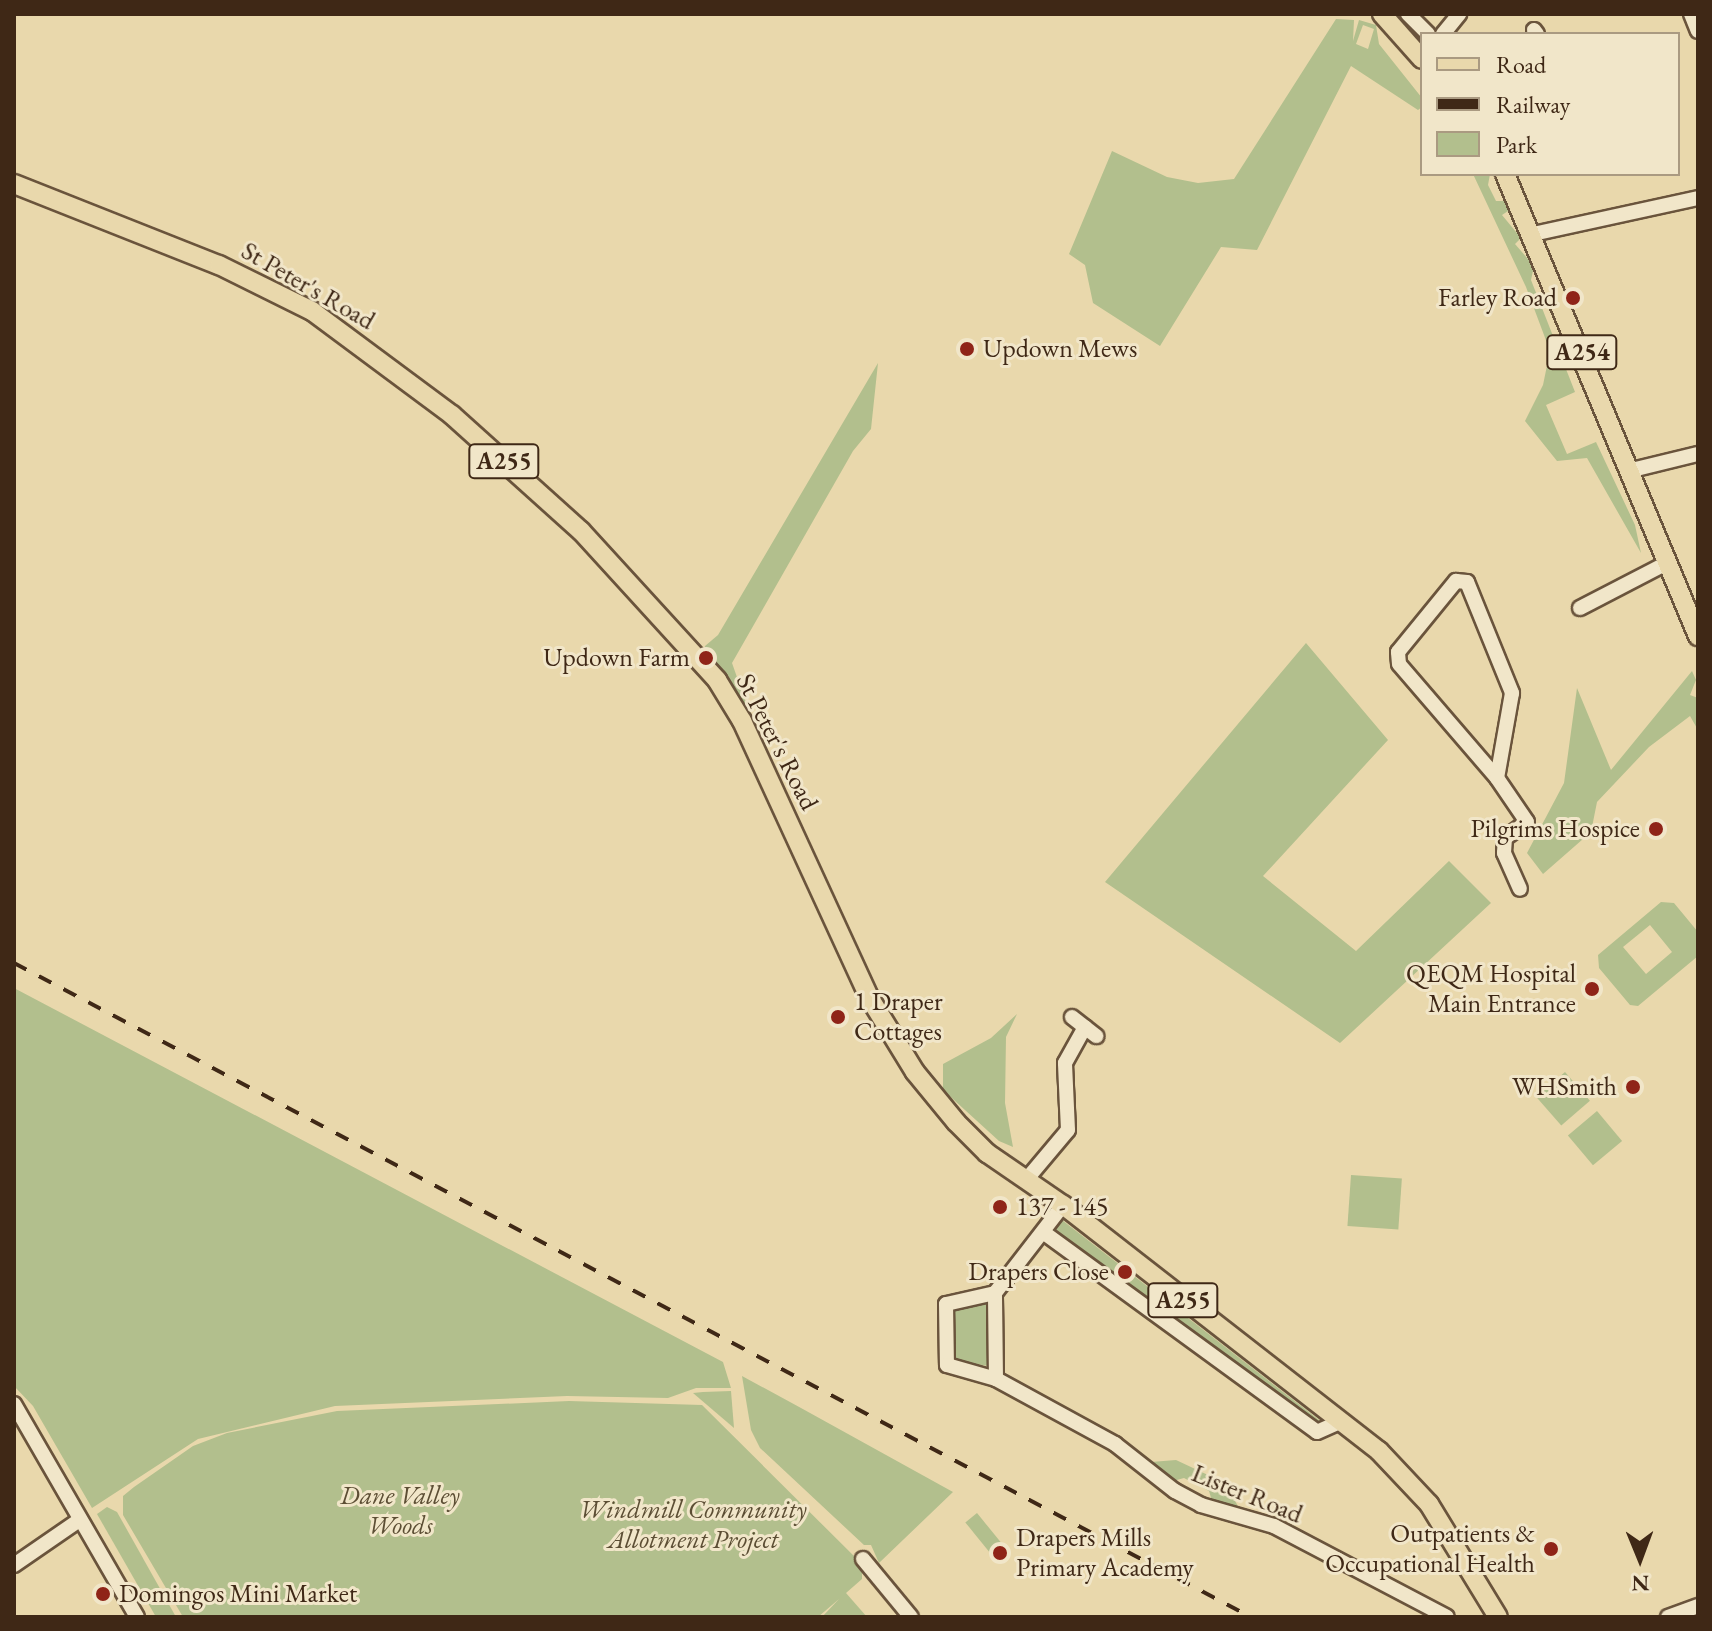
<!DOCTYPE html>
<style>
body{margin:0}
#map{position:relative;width:1712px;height:1631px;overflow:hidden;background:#e9d8ac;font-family:"EB Garamond",serif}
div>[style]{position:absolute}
.green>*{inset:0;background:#b2bf8d;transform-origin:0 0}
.roads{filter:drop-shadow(2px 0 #6a543c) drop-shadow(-2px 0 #6a543c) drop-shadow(0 2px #6a543c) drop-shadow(0 -2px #6a543c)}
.minor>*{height:14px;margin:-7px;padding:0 7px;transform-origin:7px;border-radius:7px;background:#f1e6c9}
.major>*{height:18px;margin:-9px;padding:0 9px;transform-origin:9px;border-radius:9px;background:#e9d8ac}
.rail>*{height:4px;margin-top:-2px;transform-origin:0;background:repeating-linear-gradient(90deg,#3f2816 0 14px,transparent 0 28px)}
.dots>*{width:22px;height:22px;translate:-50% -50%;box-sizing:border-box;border:4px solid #f1e6c9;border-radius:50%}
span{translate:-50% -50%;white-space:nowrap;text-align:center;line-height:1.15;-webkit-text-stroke:6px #f1e6c9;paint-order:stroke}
.shield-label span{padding:2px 6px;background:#f1e6c9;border:2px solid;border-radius:6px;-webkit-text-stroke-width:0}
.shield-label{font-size:24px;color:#3f2816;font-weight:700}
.street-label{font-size:26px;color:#3f2816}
.poi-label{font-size:26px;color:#3f2816}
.right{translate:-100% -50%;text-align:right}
.left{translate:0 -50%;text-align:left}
.park-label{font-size:26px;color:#5c4e34;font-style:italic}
.frame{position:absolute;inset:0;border:16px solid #3f2816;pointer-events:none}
.legend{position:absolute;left:1420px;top:32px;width:260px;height:144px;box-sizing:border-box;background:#f1e6c9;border:2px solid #aa9a81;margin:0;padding:10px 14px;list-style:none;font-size:24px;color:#3f2816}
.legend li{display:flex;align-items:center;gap:16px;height:40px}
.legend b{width:40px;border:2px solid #aa9a81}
.north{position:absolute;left:1600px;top:1519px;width:80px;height:80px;-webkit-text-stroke:6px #f1e6c9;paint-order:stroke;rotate:179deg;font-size:22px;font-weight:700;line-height:32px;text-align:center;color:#3f2816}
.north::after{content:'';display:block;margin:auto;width:28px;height:36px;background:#3f2816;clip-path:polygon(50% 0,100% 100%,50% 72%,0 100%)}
</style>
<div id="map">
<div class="green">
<i style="clip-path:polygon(evenodd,1336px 19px,1354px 20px,1353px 41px,1359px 20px,1376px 25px,1379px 44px,1422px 98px,1422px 107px,1418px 110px,1351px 66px,1257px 250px,1221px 247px,1160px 346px,1093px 303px,1085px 265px,1069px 254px,1112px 151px,1167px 177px,1198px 183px,1234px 179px,1336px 19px,1363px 25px,1374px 29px,1368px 49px,1356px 44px,1363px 25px)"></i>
<i style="clip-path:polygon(1473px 174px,1490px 174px,1488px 185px,1496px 201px,1505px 201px,1511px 209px,1502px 215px,1521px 238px,1515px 244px,1534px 266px,1531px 280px,1575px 392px,1546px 405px,1567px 454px,1596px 442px,1635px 525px,1641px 553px,1587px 458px,1557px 461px,1525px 421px,1543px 385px,1550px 351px,1526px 287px)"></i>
<i style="clip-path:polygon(878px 363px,871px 429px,853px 451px,732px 663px,750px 714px,741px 717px,703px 656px,705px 646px,718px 635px)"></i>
<i style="clip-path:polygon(1306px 643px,1388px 740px,1263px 876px,1356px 951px,1449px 861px,1491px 903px,1340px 1043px,1105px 882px)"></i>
<i style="clip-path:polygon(1692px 671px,1696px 680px,1690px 695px,1698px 698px,1698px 730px,1690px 716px,1649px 747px,1597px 802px,1591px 832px,1543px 874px,1527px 853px,1564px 783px,1577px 688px,1611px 770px)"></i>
<i style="clip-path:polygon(evenodd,1661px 902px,1674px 903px,1698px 932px,1698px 956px,1638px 1006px,1630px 1005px,1599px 968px,1598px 955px,1661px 902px,1650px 925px,1672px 952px,1646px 974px,1623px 947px,1650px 925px)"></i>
<i style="clip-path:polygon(14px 988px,723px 1362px,731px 1388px,696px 1388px,668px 1398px,567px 1396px,335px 1406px,198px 1439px,92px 1508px,33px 1406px,14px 1386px)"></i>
<i style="clip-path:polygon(1017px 1014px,1006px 1037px,1005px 1103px,1013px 1147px,999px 1141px,943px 1090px,943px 1064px,991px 1038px)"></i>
<i style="left:1565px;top:1072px;width:38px;height:38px;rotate:49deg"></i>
<i style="left:1597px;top:1111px;width:39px;height:38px;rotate:50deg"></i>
<i style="left:1351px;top:1175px;width:51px;height:51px;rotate:4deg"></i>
<i style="clip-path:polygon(1062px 1220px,1323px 1423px,1320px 1427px,1052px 1230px)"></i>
<i style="clip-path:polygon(987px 1302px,989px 1366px,954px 1361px,950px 1310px)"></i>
<i style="clip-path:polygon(742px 1376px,801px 1408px,953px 1492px,879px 1563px,871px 1545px,864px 1545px,760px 1448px,751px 1430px)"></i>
<i style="clip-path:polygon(731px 1391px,734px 1428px,693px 1393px,703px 1392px)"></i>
<i style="clip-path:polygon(569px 1401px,702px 1405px,862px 1564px,862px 1579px,846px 1593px,867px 1617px,822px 1617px,839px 1599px,818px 1617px,183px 1617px,123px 1515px,123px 1496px,134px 1487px,193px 1446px,227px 1433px,337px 1411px)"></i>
<i style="clip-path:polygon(1176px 1460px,1225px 1483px,1239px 1508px,1212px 1501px,1209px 1491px,1184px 1478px,1173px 1481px,1151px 1462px)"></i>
<i style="clip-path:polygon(107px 1507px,117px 1512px,176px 1617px,156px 1617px,97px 1514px)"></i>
<i style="left:977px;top:1513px;width:41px;height:15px;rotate:51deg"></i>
</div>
<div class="roads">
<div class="minor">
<i style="left:1408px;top:14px;width:28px;rotate:45deg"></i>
<i style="left:1691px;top:14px;width:18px;rotate:68deg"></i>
<i style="left:1534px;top:30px;width:5px;rotate:53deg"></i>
<i style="left:1443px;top:34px;width:26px;rotate:-51deg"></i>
<i style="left:1533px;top:234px;width:169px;rotate:-12.3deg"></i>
<i style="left:1628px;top:471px;width:72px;rotate:-13.7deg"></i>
<i style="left:1580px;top:608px;width:96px;rotate:-27.4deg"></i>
<i style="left:1497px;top:778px;width:150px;rotate:-130.7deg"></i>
<i style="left:1399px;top:664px;width:12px;rotate:-95deg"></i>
<i style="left:1398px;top:652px;width:92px;rotate:-50.8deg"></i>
<i style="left:1456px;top:581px;width:11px;rotate:5deg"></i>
<i style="left:1467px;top:582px;width:120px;rotate:67.9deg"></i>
<i style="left:1512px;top:693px;width:86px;rotate:100deg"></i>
<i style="left:1497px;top:778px;width:53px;rotate:55.7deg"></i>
<i style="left:1527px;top:822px;width:27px;rotate:144deg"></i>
<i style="left:1505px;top:838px;width:15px;rotate:94deg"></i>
<i style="left:1504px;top:853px;width:39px;rotate:66deg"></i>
<i style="left:1072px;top:1017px;width:31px;rotate:38deg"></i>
<i style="left:1026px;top:1180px;width:65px;rotate:-50deg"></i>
<i style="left:1068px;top:1130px;width:67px;rotate:-92.6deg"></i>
<i style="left:1065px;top:1063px;width:41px;rotate:-60.9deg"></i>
<i style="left:1043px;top:1232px;width:339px;rotate:36.1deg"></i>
<i style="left:1317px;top:1432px;width:24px;rotate:-24deg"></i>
<i style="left:995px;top:1293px;width:50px;rotate:167.3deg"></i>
<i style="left:946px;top:1304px;width:61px;rotate:89.1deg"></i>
<i style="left:947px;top:1365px;width:51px;rotate:15.9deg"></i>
<i style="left:996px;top:1379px;width:136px;rotate:28.6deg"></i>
<i style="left:1115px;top:1444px;width:76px;rotate:38.1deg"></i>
<i style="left:1175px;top:1491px;width:30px;rotate:28deg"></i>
<i style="left:1201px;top:1505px;width:76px;rotate:16deg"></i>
<i style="left:1274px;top:1526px;width:195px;rotate:27.7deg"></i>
<i style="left:996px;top:1379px;width:86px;rotate:-90.7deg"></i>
<i style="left:995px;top:1293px;width:111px;rotate:-52.3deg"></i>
<i style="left:14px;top:1404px;width:246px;rotate:60deg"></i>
<i style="left:863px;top:1559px;width:75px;rotate:50.4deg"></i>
<i style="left:14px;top:1565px;width:78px;rotate:-34.5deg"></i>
<i style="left:1668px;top:1617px;width:32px;rotate:-20deg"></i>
</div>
<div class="major">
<i style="left:1382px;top:14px;width:60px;rotate:48.4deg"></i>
<i style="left:1505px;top:174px;width:501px;rotate:67.33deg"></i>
<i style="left:14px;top:184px;width:220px;rotate:21.6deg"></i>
<i style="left:219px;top:265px;width:104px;rotate:26.3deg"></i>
<i style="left:312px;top:311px;width:174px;rotate:36.6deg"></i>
<i style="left:452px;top:415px;width:173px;rotate:42deg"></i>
<i style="left:581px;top:531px;width:202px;rotate:47.6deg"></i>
<i style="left:717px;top:680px;width:48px;rotate:58.6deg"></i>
<i style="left:742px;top:721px;width:304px;rotate:65.3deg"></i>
<i style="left:869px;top:997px;width:88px;rotate:58.5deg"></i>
<i style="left:915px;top:1072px;width:65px;rotate:50.6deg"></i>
<i style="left:956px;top:1122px;width:44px;rotate:45deg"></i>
<i style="left:987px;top:1153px;width:92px;rotate:34.4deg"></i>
<i style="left:1063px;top:1205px;width:400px;rotate:37.9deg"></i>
<i style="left:1379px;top:1451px;width:73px;rotate:46.7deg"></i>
<i style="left:1429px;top:1504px;width:132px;rotate:58.6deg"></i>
</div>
</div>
<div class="rail">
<i style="left:14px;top:963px;width:1399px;rotate:27.87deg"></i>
</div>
<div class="dots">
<i style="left:1573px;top:298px;background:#8f2418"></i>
<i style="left:967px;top:349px;background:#8f2418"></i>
<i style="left:706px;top:658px;background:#8f2418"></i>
<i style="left:1656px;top:829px;background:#8f2418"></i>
<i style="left:1592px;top:989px;background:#8f2418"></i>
<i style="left:838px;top:1017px;background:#8f2418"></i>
<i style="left:1633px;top:1087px;background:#8f2418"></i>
<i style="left:1000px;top:1207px;background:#8f2418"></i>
<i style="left:1125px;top:1272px;background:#8f2418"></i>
<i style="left:1551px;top:1549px;background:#8f2418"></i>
<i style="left:1000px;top:1553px;background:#8f2418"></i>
<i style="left:103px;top:1594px;background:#8f2418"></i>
</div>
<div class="shield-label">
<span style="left:1582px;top:352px">A254</span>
<span style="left:504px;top:461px">A255</span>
<span style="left:1183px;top:1300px">A255</span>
</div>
<div class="street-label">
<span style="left:308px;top:286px;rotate:30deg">St Peter's Road</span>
<span style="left:777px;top:742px;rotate:63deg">St Peter's Road</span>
<span style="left:1247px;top:1494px;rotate:22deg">Lister Road</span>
</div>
<div class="poi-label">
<span class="right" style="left:1557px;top:298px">Farley Road</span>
<span class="left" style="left:983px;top:349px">Updown Mews</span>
<span class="right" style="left:690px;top:658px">Updown Farm</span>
<span class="right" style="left:1640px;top:829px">Pilgrims Hospice</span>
<span class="right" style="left:1576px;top:989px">QEQM Hospital<br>Main Entrance</span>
<span class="left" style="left:854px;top:1017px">1 Draper<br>Cottages</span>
<span class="right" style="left:1617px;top:1087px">WHSmith</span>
<span class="left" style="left:1016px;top:1207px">137 - 145</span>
<span class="right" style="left:1109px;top:1272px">Drapers Close</span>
<span class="right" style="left:1535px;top:1549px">Outpatients &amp;<br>Occupational Health</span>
<span class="left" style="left:1016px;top:1553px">Drapers Mills<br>Primary Academy</span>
<span class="left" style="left:119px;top:1594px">Domingos Mini Market</span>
</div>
<div class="park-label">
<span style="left:400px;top:1511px">Dane Valley<br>Woods</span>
<span style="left:693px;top:1525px">Windmill Community<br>Allotment Project</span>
</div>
<div class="frame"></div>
<ul class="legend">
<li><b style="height:10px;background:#e9d8ac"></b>Road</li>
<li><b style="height:10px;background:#3f2816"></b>Railway</li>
<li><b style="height:22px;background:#b2bf8d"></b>Park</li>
</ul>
<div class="north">N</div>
</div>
